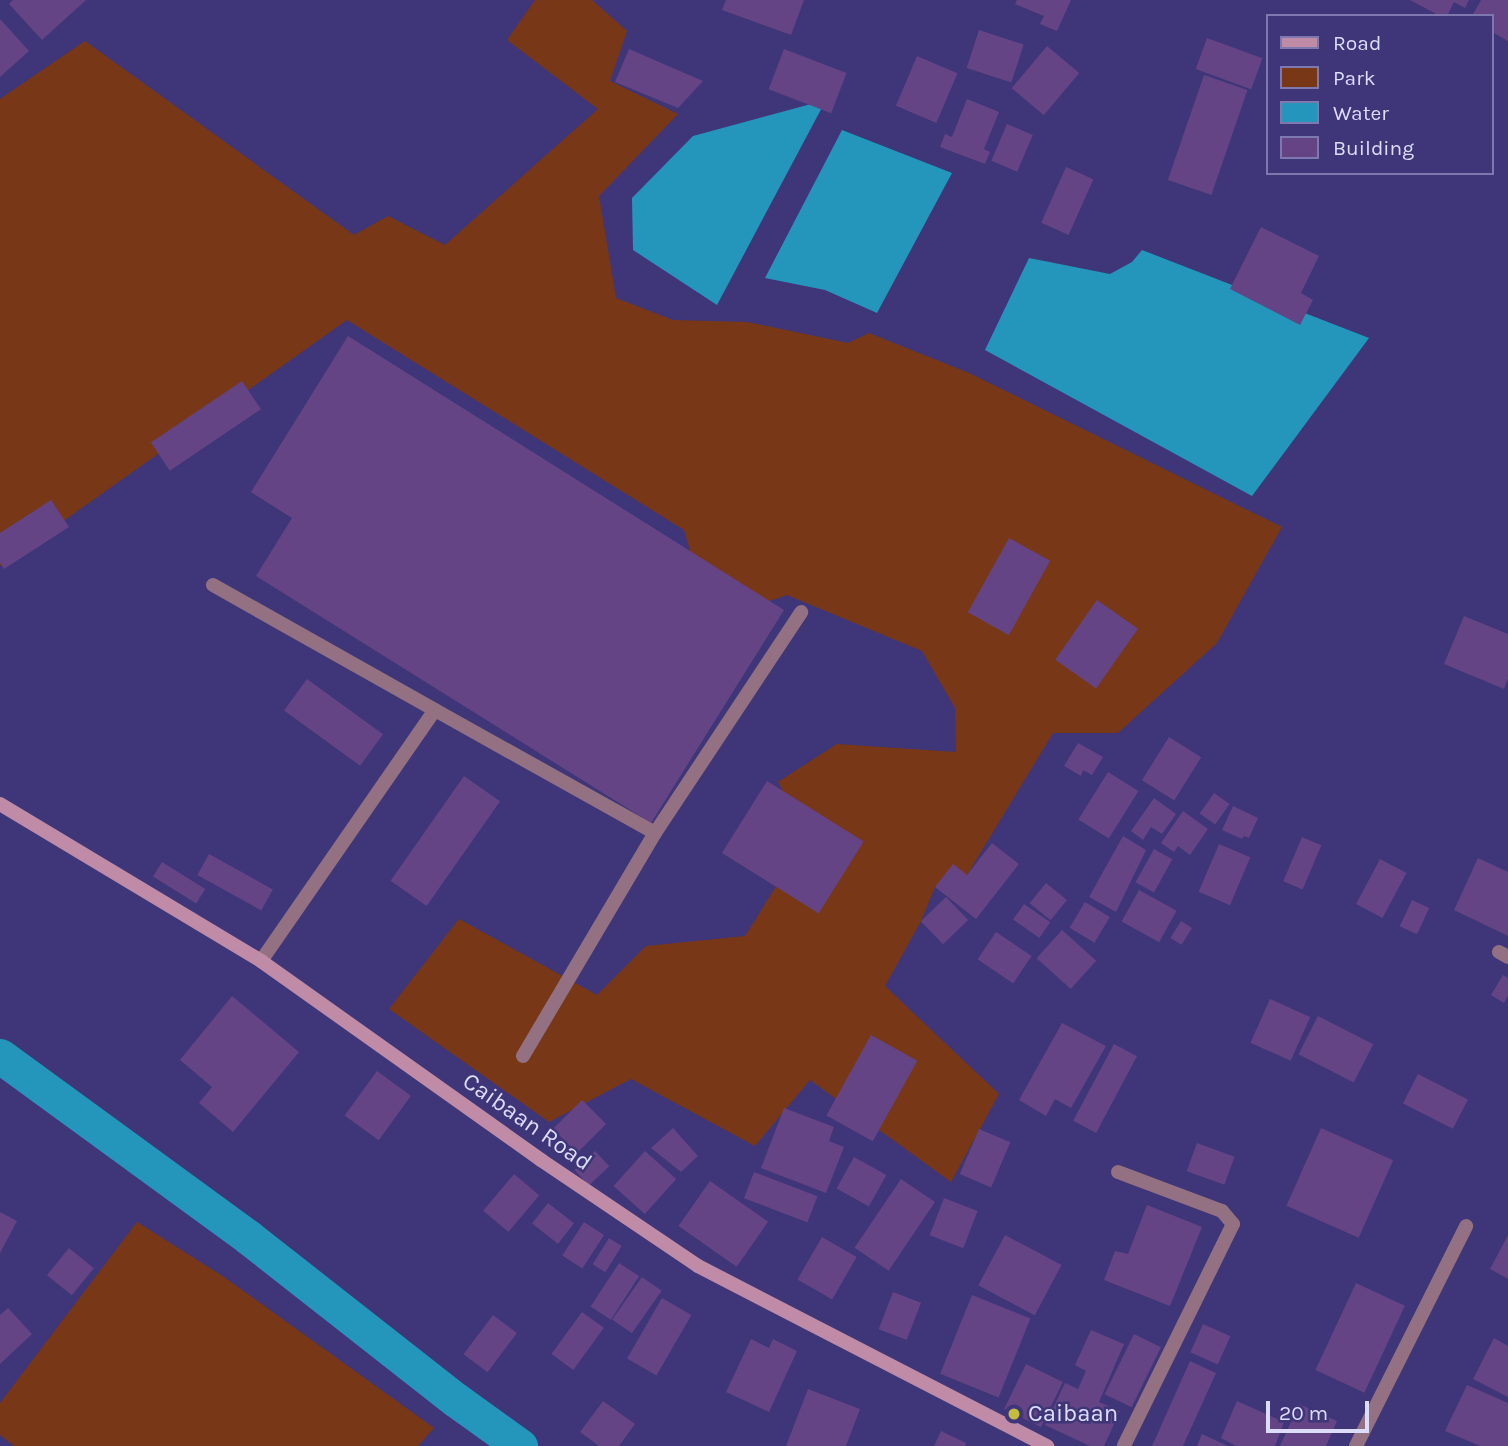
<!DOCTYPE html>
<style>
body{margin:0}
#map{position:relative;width:1508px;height:1446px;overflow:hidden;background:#3e3678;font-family:Karla,sans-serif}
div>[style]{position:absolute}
.green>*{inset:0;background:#783716}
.water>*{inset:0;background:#2496bc}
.canal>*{height:35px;margin:-17.5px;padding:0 17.5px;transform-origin:17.5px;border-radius:17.5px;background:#2496bc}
.building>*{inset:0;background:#644485;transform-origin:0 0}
.lane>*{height:14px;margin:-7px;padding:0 7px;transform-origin:7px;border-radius:7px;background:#937183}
.street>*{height:14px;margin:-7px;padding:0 7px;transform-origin:7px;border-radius:7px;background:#937183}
.secondary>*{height:14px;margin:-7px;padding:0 7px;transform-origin:7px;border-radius:7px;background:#bf8ba7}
.dots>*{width:19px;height:19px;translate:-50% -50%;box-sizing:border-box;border:4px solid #3e3678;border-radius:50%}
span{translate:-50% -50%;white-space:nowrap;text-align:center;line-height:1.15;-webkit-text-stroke:5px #3e3678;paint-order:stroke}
.street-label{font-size:24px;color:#dcdcfc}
.poi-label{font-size:24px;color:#dcdcfc}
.left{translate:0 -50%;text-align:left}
.legend{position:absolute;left:1266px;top:14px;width:228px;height:161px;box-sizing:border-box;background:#3e3678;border:2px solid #7d78ad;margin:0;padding:9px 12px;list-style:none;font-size:21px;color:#dcdcfc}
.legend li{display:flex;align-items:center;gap:14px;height:35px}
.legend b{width:35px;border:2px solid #7d78ad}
.scale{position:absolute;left:1266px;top:1401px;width:103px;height:32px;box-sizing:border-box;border:4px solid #dcdcfc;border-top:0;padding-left:9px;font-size:21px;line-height:24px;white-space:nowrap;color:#dcdcfc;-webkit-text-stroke:5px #3e3678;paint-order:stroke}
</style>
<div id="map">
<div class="green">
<i style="clip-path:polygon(535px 0,592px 0,627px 31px,610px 81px,678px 114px,599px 196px,616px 298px,673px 320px,747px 322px,848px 343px,869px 333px,969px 373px,1282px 527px,1217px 643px,1118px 733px,1053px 733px,967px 875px,935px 887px,921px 921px,885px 986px,999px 1094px,951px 1182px,810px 1080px,755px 1146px,631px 1079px,549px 1122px,389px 1009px,459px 919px,597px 995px,646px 946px,745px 936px,807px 837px,778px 782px,837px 744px,956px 752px,955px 708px,922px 651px,787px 595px,740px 611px,701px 588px,684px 530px,347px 320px,0 566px,0 99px,85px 41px,354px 235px,388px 216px,445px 245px,598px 109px,507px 40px)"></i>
<i style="clip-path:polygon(137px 1222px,224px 1277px,434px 1428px,418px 1446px,14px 1446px,0 1435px,0 1403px)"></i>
</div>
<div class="water">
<i style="clip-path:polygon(826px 100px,717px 305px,633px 250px,632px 198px,693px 136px)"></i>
<i style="clip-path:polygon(842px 130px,952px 173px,877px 313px,825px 290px,765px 278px)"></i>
<i style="clip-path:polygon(1142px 250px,1369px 338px,1252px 496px,985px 350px,1029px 258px,1110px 274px,1132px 262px)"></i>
</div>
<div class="canal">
<i style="left:0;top:1056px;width:307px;rotate:36.1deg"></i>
<i style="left:248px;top:1237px;width:264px;rotate:38.1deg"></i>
<i style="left:456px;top:1400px;width:79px;rotate:35.7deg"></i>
</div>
<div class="building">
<i style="clip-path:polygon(13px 0,86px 0,42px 40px,9px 4px)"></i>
<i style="clip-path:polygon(726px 0,804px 0,791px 35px,722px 10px)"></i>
<i style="clip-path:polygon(1017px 0,1071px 0,1057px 31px,1040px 24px,1044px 16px,1015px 4px)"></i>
<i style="clip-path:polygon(1410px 0,1469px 0,1465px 8px,1454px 2px,1447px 16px,1440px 16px)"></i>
<i style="clip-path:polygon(1481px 0,1508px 0,1508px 41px,1492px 32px,1492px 16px,1472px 16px)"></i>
<i style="clip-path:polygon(0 19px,29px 51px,0 77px)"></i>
<i style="left:979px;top:30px;width:47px;height:40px;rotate:18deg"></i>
<i style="left:1207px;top:38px;width:59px;height:33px;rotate:20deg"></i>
<i style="left:1047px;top:46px;width:42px;height:55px;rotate:40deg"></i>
<i style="clip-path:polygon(629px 49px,703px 81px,678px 108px,615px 82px)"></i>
<i style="left:784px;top:49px;width:67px;height:43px;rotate:21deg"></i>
<i style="left:917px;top:56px;width:44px;height:54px;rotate:23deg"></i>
<i style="left:1204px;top:75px;width:46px;height:111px;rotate:19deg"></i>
<i style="clip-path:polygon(967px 99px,999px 112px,984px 149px,990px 152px,985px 164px,940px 147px,945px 134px,952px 137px)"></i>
<i style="left:1007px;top:124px;width:28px;height:40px;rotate:23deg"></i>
<i style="left:1066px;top:167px;width:30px;height:61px;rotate:24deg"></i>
<i style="clip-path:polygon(1261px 227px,1319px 256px,1301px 293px,1313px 300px,1300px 325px,1230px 289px)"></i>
<i style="clip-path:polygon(348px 336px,784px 610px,651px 823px,256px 576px,292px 518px,251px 492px)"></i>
<i style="left:242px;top:381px;width:34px;height:110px;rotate:56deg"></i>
<i style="clip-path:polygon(51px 500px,69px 527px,4px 569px,0 563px,0 533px)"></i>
<i style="left:1009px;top:538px;width:47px;height:85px;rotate:29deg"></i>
<i style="left:1097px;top:600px;width:50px;height:73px;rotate:35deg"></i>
<i style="clip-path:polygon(1464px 616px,1508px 634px,1508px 679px,1504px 689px,1444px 664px)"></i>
<i style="left:307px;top:679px;width:94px;height:39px;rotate:36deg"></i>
<i style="left:1169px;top:737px;width:38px;height:51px;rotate:32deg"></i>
<i style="clip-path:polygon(1078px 743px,1103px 757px,1092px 775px,1083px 770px,1081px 776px,1064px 766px)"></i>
<i style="left:1108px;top:772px;width:36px;height:56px;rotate:32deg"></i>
<i style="left:464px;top:776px;width:44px;height:128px;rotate:35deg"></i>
<i style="left:767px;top:781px;width:114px;height:85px;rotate:32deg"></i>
<i style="left:1214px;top:793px;width:19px;height:25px;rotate:35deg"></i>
<i style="clip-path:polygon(1154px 798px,1176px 814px,1162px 834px,1151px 827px,1143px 840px,1131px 831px)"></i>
<i style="clip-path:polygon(1233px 806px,1258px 818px,1249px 838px,1244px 836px,1242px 839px,1222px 830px)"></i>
<i style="clip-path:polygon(1183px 811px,1208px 829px,1190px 855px,1178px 846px,1174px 852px,1161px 843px)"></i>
<i style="clip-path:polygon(1123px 836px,1146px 850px,1116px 912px,1089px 897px)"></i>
<i style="left:1302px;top:837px;width:21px;height:48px;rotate:23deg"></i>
<i style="clip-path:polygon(992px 843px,1019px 864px,976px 919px,935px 887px,953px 864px,967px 875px)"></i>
<i style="left:1219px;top:844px;width:34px;height:52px;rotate:23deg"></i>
<i style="left:1154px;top:849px;width:21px;height:38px;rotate:29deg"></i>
<i style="left:209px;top:854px;width:73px;height:24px;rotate:29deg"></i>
<i style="clip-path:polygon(1478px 858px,1508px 872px,1508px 936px,1454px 910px)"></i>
<i style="left:1380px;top:859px;width:30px;height:51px;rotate:28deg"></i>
<i style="left:162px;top:862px;width:51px;height:17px;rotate:32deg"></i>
<i style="left:1046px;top:883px;width:27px;height:26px;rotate:39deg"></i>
<i style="left:1139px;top:890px;width:43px;height:36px;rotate:29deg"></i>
<i style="left:946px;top:897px;width:32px;height:35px;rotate:46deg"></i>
<i style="left:1412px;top:900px;width:19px;height:29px;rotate:25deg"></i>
<i style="left:1085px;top:902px;width:29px;height:30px;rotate:31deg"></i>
<i style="left:1024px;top:904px;width:32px;height:19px;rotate:35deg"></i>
<i style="left:1181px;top:921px;width:13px;height:20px;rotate:32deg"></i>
<i style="left:1062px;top:930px;width:46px;height:38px;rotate:42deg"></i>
<i style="left:996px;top:932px;width:43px;height:33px;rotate:34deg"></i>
<i style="clip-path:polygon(1503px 975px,1508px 978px,1508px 996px,1504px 1003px,1491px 995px)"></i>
<i style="clip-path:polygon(232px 996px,299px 1052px,233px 1132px,199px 1103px,212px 1087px,180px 1060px)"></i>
<i style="left:1270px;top:999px;width:44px;height:48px;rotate:24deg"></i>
<i style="left:1318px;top:1016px;width:62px;height:43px;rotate:27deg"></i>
<i style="clip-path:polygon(1062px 1023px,1106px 1046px,1071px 1108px,1055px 1099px,1046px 1116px,1019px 1100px)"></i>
<i style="left:871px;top:1035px;width:53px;height:92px;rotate:29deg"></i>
<i style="left:1114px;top:1044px;width:26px;height:87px;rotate:28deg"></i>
<i style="left:377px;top:1071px;width:42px;height:55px;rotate:36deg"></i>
<i style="left:1418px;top:1074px;width:56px;height:33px;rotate:27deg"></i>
<i style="left:582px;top:1100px;width:34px;height:41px;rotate:45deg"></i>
<i style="clip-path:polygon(784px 1108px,834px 1127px,829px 1141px,844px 1147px,826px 1193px,761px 1168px)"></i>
<i style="clip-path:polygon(673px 1128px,698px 1156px,681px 1172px,651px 1148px)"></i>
<i style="left:1321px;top:1128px;width:79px;height:85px;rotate:24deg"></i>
<i style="left:979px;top:1129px;width:34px;height:49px;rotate:23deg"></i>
<i style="left:1197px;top:1143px;width:40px;height:30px;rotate:20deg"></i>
<i style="left:595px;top:1151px;width:21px;height:28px;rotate:47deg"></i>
<i style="left:645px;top:1151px;width:42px;height:47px;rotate:42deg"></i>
<i style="left:854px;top:1157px;width:37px;height:36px;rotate:29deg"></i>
<i style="left:754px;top:1172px;width:68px;height:28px;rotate:21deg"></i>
<i style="left:514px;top:1174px;width:33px;height:48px;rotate:40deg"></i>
<i style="left:901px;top:1179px;width:41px;height:83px;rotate:34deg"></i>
<i style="left:710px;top:1181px;width:71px;height:55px;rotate:35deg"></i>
<i style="left:944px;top:1198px;width:36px;height:40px;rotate:21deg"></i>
<i style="left:548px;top:1203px;width:33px;height:26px;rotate:38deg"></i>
<i style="clip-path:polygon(1147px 1205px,1202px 1227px,1170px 1306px,1104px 1280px,1115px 1251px,1128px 1254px)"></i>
<i style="clip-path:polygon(0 1212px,17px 1221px,0 1253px)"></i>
<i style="left:584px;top:1222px;width:24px;height:40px;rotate:33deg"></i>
<i style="left:1005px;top:1235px;width:64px;height:57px;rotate:28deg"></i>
<i style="clip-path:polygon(1508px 1235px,1508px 1279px,1490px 1269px)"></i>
<i style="left:822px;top:1237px;width:40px;height:49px;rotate:30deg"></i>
<i style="left:609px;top:1238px;width:15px;height:31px;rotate:32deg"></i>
<i style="left:69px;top:1248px;width:32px;height:35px;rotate:39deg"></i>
<i style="left:619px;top:1263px;width:24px;height:52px;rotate:33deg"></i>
<i style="left:642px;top:1277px;width:24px;height:52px;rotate:35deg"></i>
<i style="left:1356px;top:1283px;width:54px;height:96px;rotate:25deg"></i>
<i style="left:893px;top:1292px;width:30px;height:40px;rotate:21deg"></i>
<i style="left:972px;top:1295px;width:63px;height:85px;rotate:22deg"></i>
<i style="left:662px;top:1298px;width:34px;height:70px;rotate:30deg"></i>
<i style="clip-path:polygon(8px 1308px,32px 1334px,0 1364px,0 1315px)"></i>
<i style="left:582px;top:1312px;width:27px;height:52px;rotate:36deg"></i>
<i style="left:493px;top:1315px;width:30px;height:49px;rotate:37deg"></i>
<i style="left:1203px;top:1324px;width:30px;height:31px;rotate:24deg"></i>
<i style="clip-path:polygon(1091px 1330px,1124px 1344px,1099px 1402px,1120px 1411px,1104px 1446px,1090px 1446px,1045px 1425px,1065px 1383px,1078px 1389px,1086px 1371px,1075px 1365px)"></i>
<i style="left:1134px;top:1334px;width:30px;height:67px;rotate:26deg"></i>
<i style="clip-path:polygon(1494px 1338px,1508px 1346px,1508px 1397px,1473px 1379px)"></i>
<i style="clip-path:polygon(751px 1339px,769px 1348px,773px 1339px,797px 1351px,769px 1412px,726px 1392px)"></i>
<i style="clip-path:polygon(1190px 1361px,1216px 1373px,1183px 1446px,1152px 1446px)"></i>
<i style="left:1026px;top:1364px;width:41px;height:50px;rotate:26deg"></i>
<i style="clip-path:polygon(1467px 1385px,1508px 1403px,1508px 1446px,1480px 1446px,1445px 1431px)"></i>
<i style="clip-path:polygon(808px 1389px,860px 1409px,846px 1446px,786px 1446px)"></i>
<i style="clip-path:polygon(603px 1401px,635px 1424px,619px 1446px,599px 1446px,580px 1432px)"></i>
<i style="clip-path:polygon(1237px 1401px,1284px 1422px,1275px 1446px,1236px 1446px,1221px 1438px)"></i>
<i style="clip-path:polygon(1299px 1404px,1337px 1421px,1326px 1446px,1280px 1446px)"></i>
<i style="clip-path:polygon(941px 1431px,966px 1443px,965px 1446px,934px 1446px)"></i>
<i style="clip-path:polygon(1202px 1434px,1228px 1446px,1197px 1446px)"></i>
</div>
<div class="lane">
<i style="left:213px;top:585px;width:255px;rotate:29.4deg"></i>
<i style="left:261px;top:961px;width:305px;rotate:-55.3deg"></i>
<i style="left:435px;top:710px;width:252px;rotate:29.2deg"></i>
<i style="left:655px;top:833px;width:265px;rotate:-56.5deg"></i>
<i style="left:523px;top:1056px;width:259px;rotate:-59.4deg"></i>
</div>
<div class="street">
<i style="left:1499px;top:952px;width:10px;rotate:29deg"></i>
<i style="left:1118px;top:1172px;width:111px;rotate:20.6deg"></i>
<i style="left:1222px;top:1211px;width:17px;rotate:50deg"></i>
<i style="left:1233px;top:1224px;width:247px;rotate:116.2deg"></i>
<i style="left:1356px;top:1446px;width:246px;rotate:-63.4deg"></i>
</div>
<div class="secondary">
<i style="left:0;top:804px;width:305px;rotate:31deg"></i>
<i style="left:261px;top:961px;width:344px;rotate:35.4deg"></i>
<i style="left:541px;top:1160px;width:189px;rotate:34deg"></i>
<i style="left:698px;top:1266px;width:393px;rotate:27.3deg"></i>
</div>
<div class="dots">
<i style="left:1014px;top:1414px;background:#c5bc3d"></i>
</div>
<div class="street-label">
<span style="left:527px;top:1122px;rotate:35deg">Caibaan Road</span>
</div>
<div class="poi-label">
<span class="left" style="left:1028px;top:1414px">Caibaan</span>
</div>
<ul class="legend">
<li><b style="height:9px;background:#bf8ba7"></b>Road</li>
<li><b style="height:19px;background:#783716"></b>Park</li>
<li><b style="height:19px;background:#2496bc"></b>Water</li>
<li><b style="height:19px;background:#644485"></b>Building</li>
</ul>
<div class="scale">20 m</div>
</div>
